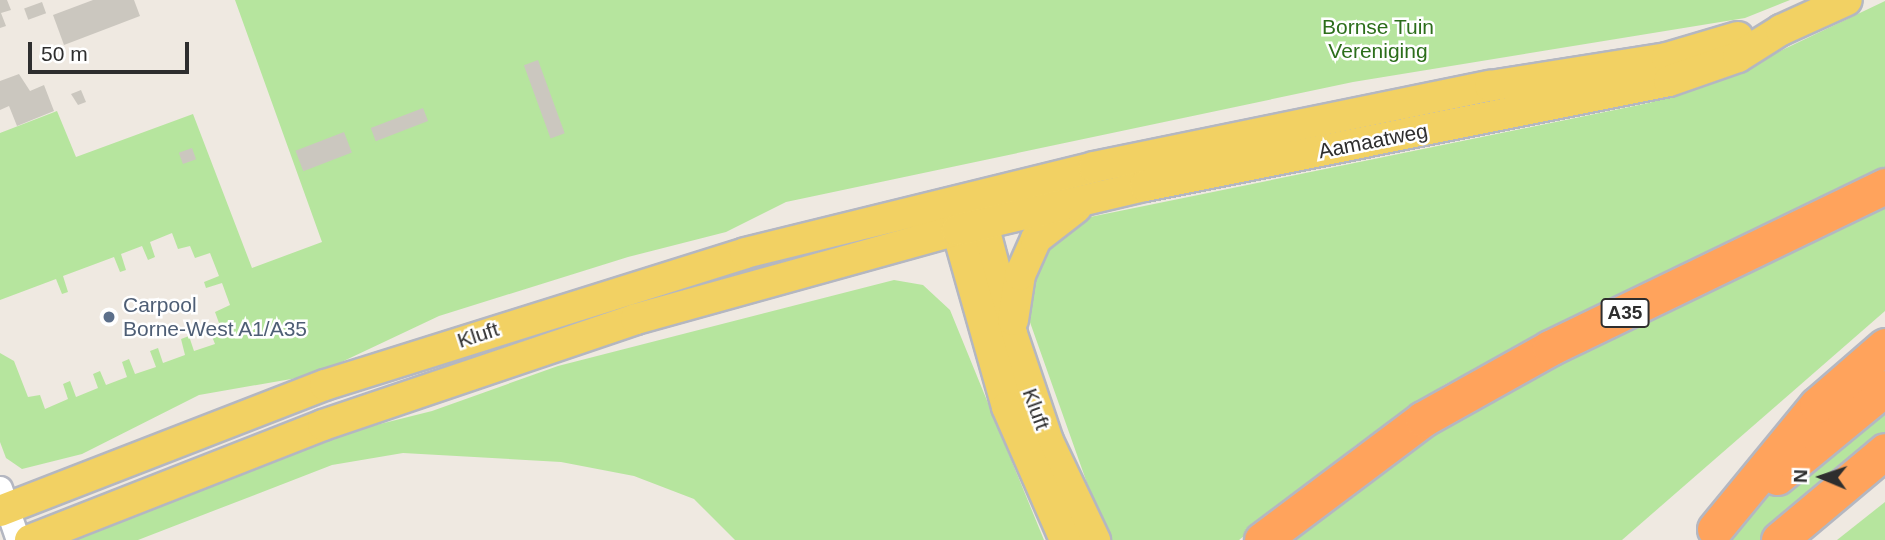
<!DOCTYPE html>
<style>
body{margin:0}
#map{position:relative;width:1885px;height:540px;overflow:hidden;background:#efe9e1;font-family:Helvetica,sans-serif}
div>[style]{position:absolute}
.green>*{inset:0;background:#b6e59e}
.building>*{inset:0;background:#cbc7bf;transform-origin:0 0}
.roads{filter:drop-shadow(2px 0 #b4b7c1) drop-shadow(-2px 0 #b4b7c1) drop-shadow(0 2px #b4b7c1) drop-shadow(0 -2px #b4b7c1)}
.minor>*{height:23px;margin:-11.5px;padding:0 11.5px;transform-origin:11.5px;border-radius:11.5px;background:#fff}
.major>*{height:30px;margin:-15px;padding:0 15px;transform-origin:15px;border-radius:15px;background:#f2d163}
.highway>*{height:35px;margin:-17.5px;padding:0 17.5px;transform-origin:17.5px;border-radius:17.5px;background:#ffa35c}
.dots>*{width:19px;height:19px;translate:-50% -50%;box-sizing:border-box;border:4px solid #fff;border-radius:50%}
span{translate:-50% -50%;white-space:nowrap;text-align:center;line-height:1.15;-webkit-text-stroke:5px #fff;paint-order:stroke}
.shield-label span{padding:2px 5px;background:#fff;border:2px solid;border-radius:5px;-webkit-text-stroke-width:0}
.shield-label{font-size:19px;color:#2e2e2e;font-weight:700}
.park-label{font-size:21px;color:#2c6e1b}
.street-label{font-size:21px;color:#2e2e2e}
.service-label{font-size:21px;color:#4e5e75}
.left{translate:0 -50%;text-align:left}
.north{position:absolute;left:1787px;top:442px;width:70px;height:70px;-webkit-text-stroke:5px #fff;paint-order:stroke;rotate:272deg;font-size:19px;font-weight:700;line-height:28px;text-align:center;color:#2e2e2e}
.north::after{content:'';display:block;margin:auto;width:24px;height:32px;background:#2e2e2e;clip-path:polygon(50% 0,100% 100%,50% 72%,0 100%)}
.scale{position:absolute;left:28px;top:42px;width:161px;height:32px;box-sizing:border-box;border:4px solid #2e2e2e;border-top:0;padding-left:9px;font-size:21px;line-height:24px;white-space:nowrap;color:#2e2e2e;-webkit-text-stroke:5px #fff;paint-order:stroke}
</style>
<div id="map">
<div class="green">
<i style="clip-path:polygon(235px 0,1790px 0,1745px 18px,1353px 82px,786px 202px,726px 232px,628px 257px,439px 316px,314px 375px,199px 395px,82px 454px,22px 469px,6px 458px,0 442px,0 353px,14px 361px,28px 397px,40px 395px,45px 409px,68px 399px,63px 384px,70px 381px,76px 397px,98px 388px,93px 374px,100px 371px,106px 385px,127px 377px,122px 362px,129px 359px,135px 374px,156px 367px,150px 351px,158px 348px,163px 363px,185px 355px,181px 339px,189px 336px,194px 351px,215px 344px,209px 329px,219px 323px,215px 312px,230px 305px,222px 283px,206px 288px,204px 282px,219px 276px,210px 253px,195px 258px,190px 246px,178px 249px,172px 233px,150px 242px,155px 257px,148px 260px,142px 246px,121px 254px,126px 270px,120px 272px,114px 257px,63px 276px,68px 292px,62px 294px,56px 279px,0 300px,0 133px,57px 111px,76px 157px,193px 114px,252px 268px,322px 242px)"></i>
<i style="clip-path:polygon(1885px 1px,1885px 171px,1605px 304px,1444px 385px,1355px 446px,1239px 540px,1111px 540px,1104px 531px,1026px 311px,1036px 254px,1058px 230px,1090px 217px,1649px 103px,1711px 84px)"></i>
<i style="clip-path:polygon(1885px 205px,1885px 311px,1622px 540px,1284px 540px,1506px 379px)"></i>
<i style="clip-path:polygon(894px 280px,923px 285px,950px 310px,1044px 540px,735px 540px,694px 499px,634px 476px,561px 462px,403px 453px,332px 465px,138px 540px,76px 540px,352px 431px,432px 411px,558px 366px)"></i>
<i style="clip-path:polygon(1885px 397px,1885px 436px,1763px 540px,1716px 540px)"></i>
<i style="clip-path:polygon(1885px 502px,1885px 540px,1837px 540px)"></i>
</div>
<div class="building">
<i style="clip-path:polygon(0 0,7px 0,11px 10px,1px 13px,6px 26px,0 28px)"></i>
<i style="clip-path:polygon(93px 0,134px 0,140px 16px,64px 45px,53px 15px)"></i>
<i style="left:42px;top:2px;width:12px;height:19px;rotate:70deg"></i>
<i style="left:538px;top:60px;width:78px;height:15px;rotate:70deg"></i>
<i style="clip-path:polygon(19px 74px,30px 91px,44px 85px,54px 111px,17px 126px,9px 106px,0 110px,0 81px)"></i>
<i style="clip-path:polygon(81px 90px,86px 102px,78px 105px,71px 94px)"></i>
<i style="left:423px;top:108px;width:14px;height:56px;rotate:69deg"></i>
<i style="left:344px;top:132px;width:22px;height:52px;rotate:69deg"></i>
<i style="left:192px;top:148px;width:12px;height:14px;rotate:70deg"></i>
</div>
<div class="roads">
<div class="minor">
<i style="left:0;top:488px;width:55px;rotate:70.9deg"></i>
</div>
<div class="major">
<i style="left:969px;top:209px;width:21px;rotate:47deg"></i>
<i style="left:983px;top:224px;width:114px;rotate:75.2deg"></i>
<i style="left:1012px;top:334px;width:113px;rotate:71.4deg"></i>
<i style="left:1048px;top:441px;width:110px;rotate:64.6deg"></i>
<i style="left:958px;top:212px;width:18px;rotate:93deg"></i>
<i style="left:957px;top:230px;width:184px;rotate:74.2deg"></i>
<i style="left:1007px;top:407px;width:145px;rotate:66.4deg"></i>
<i style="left:1013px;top:320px;width:46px;rotate:-81.2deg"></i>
<i style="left:1020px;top:275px;width:39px;rotate:-66deg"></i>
<i style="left:1036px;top:239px;width:51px;rotate:-37.8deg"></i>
<i style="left:0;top:511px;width:349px;rotate:-21.2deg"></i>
<i style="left:325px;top:385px;width:440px;rotate:-17.4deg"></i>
<i style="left:745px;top:253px;width:359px;rotate:-13.8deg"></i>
<i style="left:1094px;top:167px;width:404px;rotate:-11.6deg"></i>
<i style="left:1490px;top:86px;width:179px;rotate:-9deg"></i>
<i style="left:1667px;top:58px;width:74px;rotate:-16.5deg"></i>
<i style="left:30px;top:540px;width:315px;rotate:-21.4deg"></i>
<i style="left:323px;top:425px;width:330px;rotate:-18.7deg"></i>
<i style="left:636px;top:319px;width:333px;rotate:-15.5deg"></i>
<i style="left:957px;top:230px;width:193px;rotate:-13.2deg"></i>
<i style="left:1145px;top:186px;width:534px;rotate:-11.33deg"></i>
<i style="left:1669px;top:81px;width:73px;rotate:-19.2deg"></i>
<i style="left:1738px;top:57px;width:51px;rotate:-32.1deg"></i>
<i style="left:1781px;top:30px;width:72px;rotate:-24.4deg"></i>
</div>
<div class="highway">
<i style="left:1777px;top:477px;width:140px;rotate:-39.5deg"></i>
<i style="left:1715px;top:529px;width:161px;rotate:-50.6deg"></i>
<i style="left:1817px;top:405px;width:90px;rotate:-40.9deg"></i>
<i style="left:1262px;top:540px;width:201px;rotate:-36.9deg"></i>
<i style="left:1423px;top:419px;width:145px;rotate:-29.2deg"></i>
<i style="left:1550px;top:348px;width:372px;rotate:-25.8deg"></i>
<i style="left:1779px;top:540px;width:138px;rotate:-40deg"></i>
</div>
</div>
<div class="dots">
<i style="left:109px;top:317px;background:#5c6f8a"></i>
</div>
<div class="shield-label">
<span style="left:1625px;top:313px">A35</span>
</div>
<div class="park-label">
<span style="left:1378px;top:39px">Bornse Tuin<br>Vereniging</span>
</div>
<div class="street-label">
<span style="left:1373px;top:141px;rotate:-11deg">Aamaatweg</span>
<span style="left:478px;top:335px;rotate:-18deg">Kluft</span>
<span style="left:1036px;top:409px;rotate:70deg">Kluft</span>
</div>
<div class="service-label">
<span class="left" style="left:123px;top:317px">Carpool<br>Borne-West A1/A35</span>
</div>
<div class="north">N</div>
<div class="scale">50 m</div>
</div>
